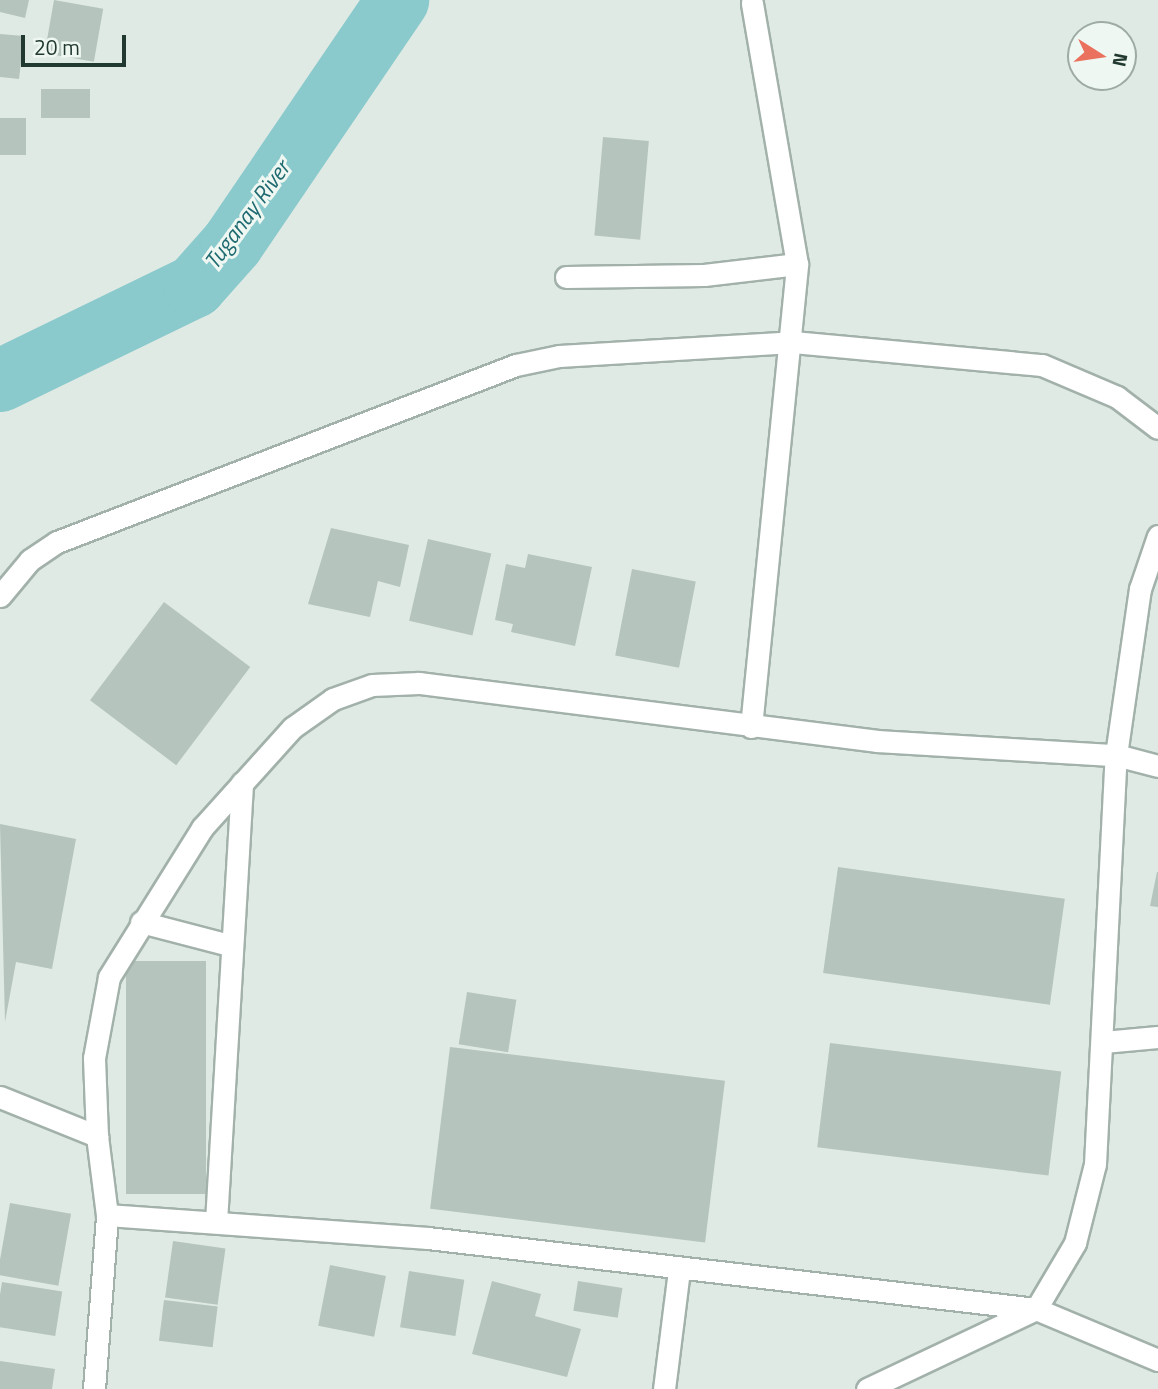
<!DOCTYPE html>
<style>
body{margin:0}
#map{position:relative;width:1158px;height:1389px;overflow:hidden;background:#dfeae4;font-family:"Titillium Web",sans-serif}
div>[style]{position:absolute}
.river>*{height:63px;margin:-31.5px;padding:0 31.5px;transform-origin:31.5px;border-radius:31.5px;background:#8ac9cc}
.building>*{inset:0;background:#b5c4bd;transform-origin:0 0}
.roads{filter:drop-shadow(2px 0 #a2b1aa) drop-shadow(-2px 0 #a2b1aa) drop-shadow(0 2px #a2b1aa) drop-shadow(0 -2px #a2b1aa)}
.minor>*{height:21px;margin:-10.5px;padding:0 10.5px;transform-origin:10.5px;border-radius:10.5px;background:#fff}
span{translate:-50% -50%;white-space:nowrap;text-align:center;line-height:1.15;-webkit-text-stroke:6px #eff7f2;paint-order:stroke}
.water-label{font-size:23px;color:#1f6b71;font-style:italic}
.north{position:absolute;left:1067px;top:21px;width:70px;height:70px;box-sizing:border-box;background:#eff7f2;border:2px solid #9daba4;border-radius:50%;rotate:102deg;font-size:19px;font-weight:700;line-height:28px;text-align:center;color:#213930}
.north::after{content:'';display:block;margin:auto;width:24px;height:32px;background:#ea715d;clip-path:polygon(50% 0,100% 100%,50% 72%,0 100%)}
.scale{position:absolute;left:21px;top:35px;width:105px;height:32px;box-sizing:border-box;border:4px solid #213930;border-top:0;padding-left:9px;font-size:21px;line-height:24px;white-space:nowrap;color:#213930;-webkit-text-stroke:5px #eff7f2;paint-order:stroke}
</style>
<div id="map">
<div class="river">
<i style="left:0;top:380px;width:216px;rotate:-25.9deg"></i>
<i style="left:194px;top:286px;width:57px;rotate:-48.5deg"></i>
<i style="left:232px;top:243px;width:294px;rotate:-55.8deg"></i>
</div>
<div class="building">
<i style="clip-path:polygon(0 0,29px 0,25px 18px,0 12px)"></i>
<i style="left:54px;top:0;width:50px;height:54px;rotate:10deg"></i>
<i style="clip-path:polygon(0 34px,24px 36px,19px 79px,0 77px)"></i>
<i style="left:41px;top:89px;width:49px;height:29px"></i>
<i style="left:0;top:118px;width:26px;height:37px"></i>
<i style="left:603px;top:137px;width:46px;height:99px;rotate:5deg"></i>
<i style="clip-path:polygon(331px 528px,409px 545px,400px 587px,378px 581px,370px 617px,308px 604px)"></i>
<i style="left:428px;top:539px;width:65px;height:84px;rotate:13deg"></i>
<i style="clip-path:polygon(528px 554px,592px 567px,575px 646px,511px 632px,513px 624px,495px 620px,506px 564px,525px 568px)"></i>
<i style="left:632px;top:569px;width:65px;height:88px;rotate:11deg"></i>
<i style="left:164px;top:602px;width:108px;height:123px;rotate:37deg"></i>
<i style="clip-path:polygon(0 824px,76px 839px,52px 969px,16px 962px,5px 1022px)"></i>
<i style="left:838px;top:867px;width:229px;height:107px;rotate:8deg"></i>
<i style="clip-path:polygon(1157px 872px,1158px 872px,1158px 907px,1150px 906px)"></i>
<i style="left:126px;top:961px;width:80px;height:233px"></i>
<i style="left:467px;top:992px;width:50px;height:53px;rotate:9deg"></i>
<i style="left:830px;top:1043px;width:233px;height:105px;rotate:7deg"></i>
<i style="left:450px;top:1047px;width:277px;height:163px;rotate:7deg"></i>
<i style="left:10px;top:1203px;width:62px;height:73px;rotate:10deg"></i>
<i style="left:173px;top:1241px;width:53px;height:57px;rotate:8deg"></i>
<i style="left:330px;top:1265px;width:57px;height:62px;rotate:11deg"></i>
<i style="left:409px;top:1271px;width:56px;height:57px;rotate:9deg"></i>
<i style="clip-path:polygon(492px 1281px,541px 1294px,535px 1316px,581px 1329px,567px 1377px,472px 1354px)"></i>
<i style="left:578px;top:1281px;width:45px;height:30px;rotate:9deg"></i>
<i style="left:2px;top:1282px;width:61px;height:45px;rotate:9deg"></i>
<i style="left:164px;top:1300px;width:54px;height:41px;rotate:7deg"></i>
<i style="clip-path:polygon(0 1361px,55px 1369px,52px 1389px,0 1389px)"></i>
</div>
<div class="roads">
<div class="minor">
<i style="left:566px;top:277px;width:138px;rotate:-0.8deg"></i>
<i style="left:704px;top:275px;width:94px;rotate:-6.7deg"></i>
<i style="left:0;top:596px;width:47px;rotate:-50.2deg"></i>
<i style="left:30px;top:560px;width:32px;rotate:-34deg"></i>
<i style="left:57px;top:542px;width:492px;rotate:-21.1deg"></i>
<i style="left:516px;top:365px;width:44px;rotate:-11.8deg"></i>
<i style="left:559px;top:356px;width:234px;rotate:-3.4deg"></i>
<i style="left:793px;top:342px;width:250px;rotate:5.3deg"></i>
<i style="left:1042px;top:365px;width:82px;rotate:23.1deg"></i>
<i style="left:1117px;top:397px;width:51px;rotate:37.1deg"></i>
<i style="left:751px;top:727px;width:465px;rotate:-84.3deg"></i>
<i style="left:797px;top:264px;width:265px;rotate:-99.8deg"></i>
<i style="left:141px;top:922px;width:91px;rotate:14.6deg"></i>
<i style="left:1103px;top:1042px;width:55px;rotate:-5.2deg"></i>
<i style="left:0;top:1097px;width:105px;rotate:21.9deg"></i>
<i style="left:97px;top:1136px;width:80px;rotate:82.8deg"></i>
<i style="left:107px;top:1215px;width:322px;rotate:4.1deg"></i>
<i style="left:428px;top:1238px;width:612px;rotate:6.66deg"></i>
<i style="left:1036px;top:1309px;width:132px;rotate:22.7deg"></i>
<i style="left:97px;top:1136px;width:78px;rotate:-92.2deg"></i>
<i style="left:94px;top:1058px;width:82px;rotate:-79.5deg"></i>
<i style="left:109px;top:977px;width:176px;rotate:-58deg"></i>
<i style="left:202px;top:828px;width:135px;rotate:-48deg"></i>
<i style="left:292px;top:728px;width:50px;rotate:-35.3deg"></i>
<i style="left:333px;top:699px;width:41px;rotate:-19.7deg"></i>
<i style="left:372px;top:685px;width:47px;rotate:-2.4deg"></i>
<i style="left:419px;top:683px;width:462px;rotate:7.2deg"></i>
<i style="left:877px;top:741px;width:239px;rotate:3.4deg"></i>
<i style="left:1116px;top:755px;width:43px;rotate:14.7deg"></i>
<i style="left:216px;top:1222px;width:440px;rotate:-86.6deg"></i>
<i style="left:94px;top:1389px;width:174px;rotate:-85.7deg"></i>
<i style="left:664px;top:1389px;width:120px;rotate:-82.8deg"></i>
<i style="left:867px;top:1389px;width:187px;rotate:-25.3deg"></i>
<i style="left:1036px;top:1309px;width:77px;rotate:-59.4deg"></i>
<i style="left:1075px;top:1243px;width:81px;rotate:-75.8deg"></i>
<i style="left:1095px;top:1164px;width:410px;rotate:-87.1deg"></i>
<i style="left:1116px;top:755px;width:168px;rotate:-81.8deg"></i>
<i style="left:1140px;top:589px;width:56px;rotate:-71.2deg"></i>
</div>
</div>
<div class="water-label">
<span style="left:247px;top:215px;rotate:-54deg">Tuganay River</span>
</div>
<div class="north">N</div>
<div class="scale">20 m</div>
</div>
